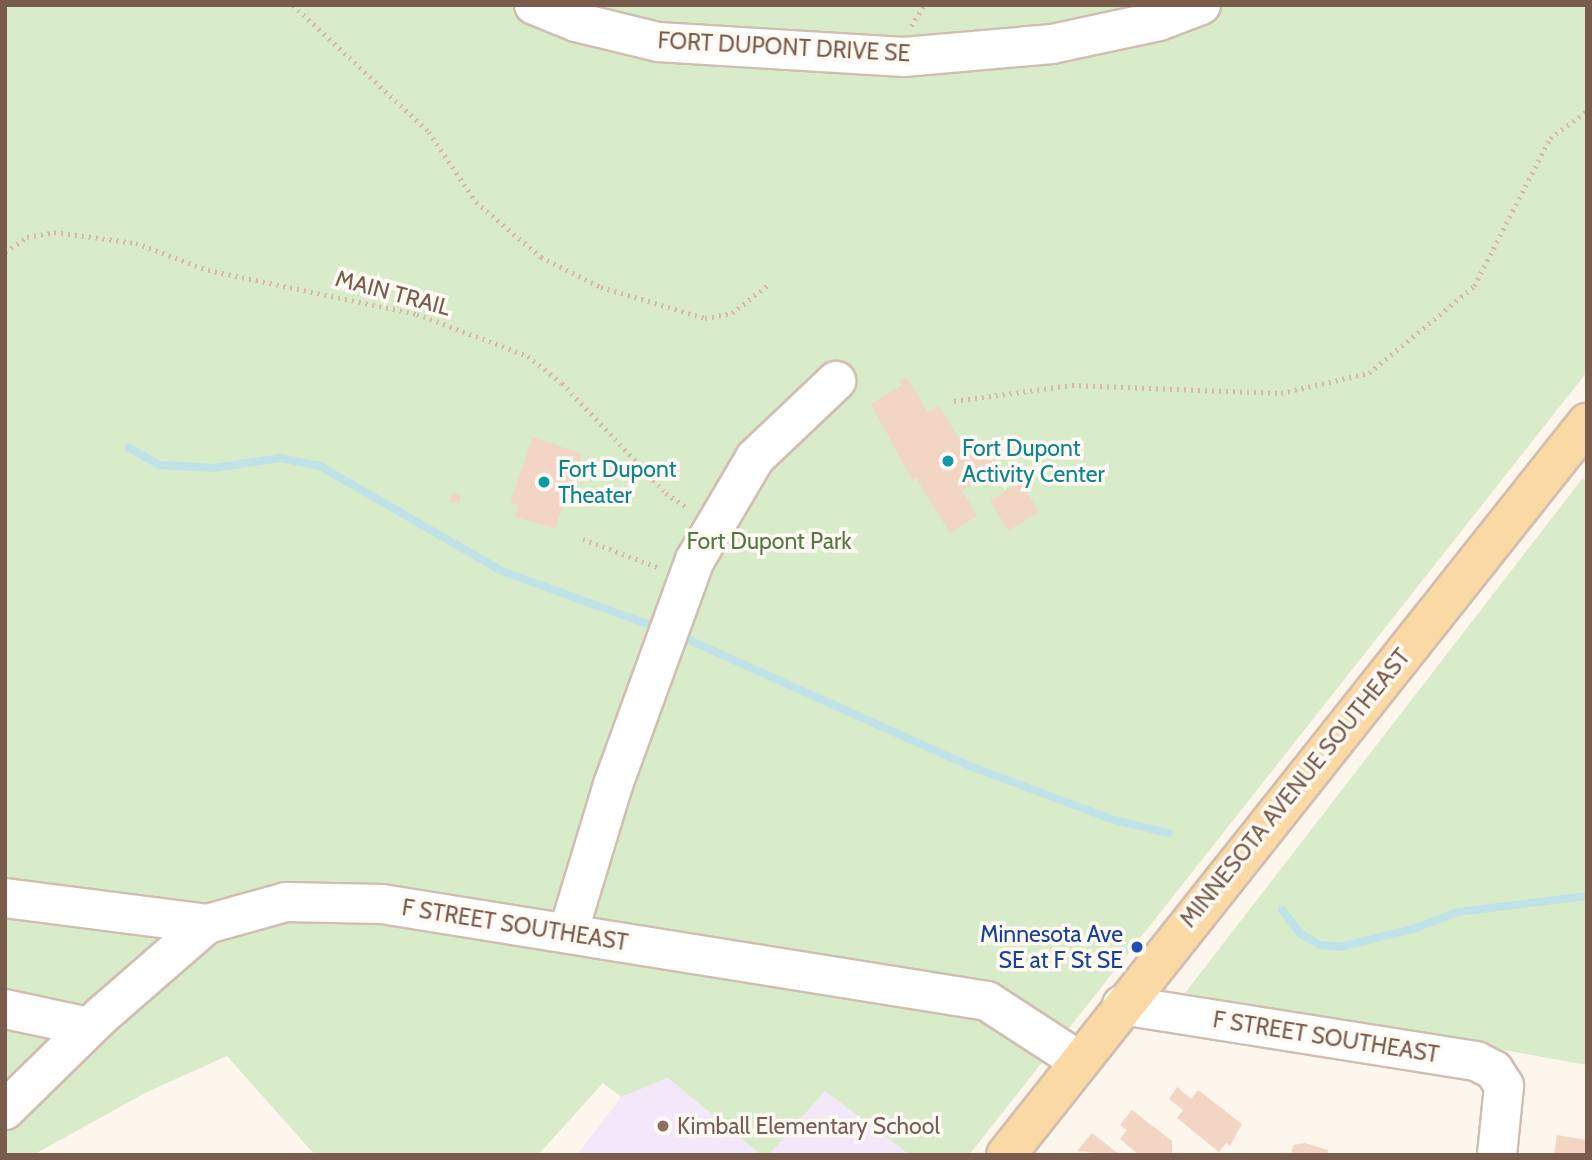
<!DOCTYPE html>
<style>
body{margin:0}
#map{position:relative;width:1592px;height:1160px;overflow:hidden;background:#fdf6ec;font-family:Cabin,sans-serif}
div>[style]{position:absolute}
.education>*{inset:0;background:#f3e8fa}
.green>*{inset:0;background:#d8ecc9}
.stream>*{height:8px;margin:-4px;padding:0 4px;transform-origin:4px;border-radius:4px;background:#bfe3e8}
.building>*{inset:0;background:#f3d5c3;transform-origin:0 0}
.path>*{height:4.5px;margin-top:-2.25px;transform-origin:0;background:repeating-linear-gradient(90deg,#d9b8a5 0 2px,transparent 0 7px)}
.roads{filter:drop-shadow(2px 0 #d1beb0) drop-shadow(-2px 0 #d1beb0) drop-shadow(0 2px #d1beb0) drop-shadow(0 -2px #d1beb0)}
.minor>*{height:38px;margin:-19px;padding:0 19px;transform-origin:19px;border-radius:19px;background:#fff}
.major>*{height:38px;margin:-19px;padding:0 19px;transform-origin:19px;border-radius:19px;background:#fbd9a5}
.dots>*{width:19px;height:19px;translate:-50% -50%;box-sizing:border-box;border:4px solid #fffaf3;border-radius:50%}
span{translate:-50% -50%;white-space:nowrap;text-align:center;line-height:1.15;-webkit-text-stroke:7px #fffaf3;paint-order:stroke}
.street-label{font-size:23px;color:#7a5c4d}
.culture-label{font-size:23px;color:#0d838f}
.left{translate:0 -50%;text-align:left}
.park-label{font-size:23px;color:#537a41}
.transit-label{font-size:23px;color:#164399}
.right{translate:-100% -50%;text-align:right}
.education-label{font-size:23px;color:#785e54}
.frame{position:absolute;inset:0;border:7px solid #7a5c4d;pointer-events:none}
</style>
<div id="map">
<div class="education">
<i style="clip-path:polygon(668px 1078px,761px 1155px,577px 1155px,621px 1097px)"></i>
<i style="clip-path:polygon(825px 1091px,910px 1155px,769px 1155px)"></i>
</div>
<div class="green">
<i style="clip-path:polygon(5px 5px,1587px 5px,1587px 372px,969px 1155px,910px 1155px,825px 1091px,769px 1155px,761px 1155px,668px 1078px,621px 1097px,603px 1083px,538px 1155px,315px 1155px,227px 1056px,147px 1092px,33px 1155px,5px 1155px)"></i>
<i style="clip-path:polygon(1582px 479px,1587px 480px,1587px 1065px,1185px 993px)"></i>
</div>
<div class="stream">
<i style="left:129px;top:448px;width:35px;rotate:29deg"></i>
<i style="left:160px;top:465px;width:54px;rotate:3.2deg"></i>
<i style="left:214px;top:468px;width:67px;rotate:-8.6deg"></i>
<i style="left:280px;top:458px;width:41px;rotate:11.3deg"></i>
<i style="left:320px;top:466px;width:210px;rotate:30deg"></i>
<i style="left:502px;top:571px;width:167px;rotate:20deg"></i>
<i style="left:678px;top:635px;width:317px;rotate:24.2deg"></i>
<i style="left:967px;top:765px;width:157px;rotate:20.5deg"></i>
<i style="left:1114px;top:820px;width:56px;rotate:13.5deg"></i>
<i style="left:1282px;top:910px;width:31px;rotate:52deg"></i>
<i style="left:1301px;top:934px;width:22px;rotate:30deg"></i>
<i style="left:1320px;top:945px;width:20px;rotate:6deg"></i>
<i style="left:1340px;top:947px;width:75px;rotate:-13.9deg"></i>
<i style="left:1413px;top:929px;width:48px;rotate:-20.7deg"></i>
<i style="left:1458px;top:912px;width:130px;rotate:-7.1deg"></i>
</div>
<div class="building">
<i style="clip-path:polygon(906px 377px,928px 412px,939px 406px,969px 455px,985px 445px,999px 468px,962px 490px,977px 516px,950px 533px,916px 478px,912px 480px,871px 404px,902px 385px,899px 381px)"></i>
<i style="clip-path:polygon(533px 437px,582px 454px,555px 528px,515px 517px,519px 505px,510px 503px)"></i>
<i style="left:1021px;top:482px;width:35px;height:36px;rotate:59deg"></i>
<i style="clip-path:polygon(451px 494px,460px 495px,460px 503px,450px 503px)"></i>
<i style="clip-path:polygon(1177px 1087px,1191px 1099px,1198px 1090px,1242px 1124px,1230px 1146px,1226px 1143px,1219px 1152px,1177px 1118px,1183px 1110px,1169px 1099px)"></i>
<i style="clip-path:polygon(1132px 1110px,1172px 1141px,1172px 1155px,1139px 1155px,1120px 1139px,1127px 1130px,1120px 1125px)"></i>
<i style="clip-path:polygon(1092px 1133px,1120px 1155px,1077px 1151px)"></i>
<i style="clip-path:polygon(1557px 1135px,1587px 1140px,1587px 1155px,1554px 1155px)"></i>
<i style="clip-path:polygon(1305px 1143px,1328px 1150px,1327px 1155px,1291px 1155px,1293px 1145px)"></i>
</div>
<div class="path">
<i style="left:293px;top:5px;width:186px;rotate:43deg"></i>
<i style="left:429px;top:132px;width:84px;rotate:56.1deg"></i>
<i style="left:476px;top:202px;width:85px;rotate:40.2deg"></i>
<i style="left:541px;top:257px;width:67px;rotate:26.6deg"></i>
<i style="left:601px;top:287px;width:109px;rotate:16.6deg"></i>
<i style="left:705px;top:318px;width:27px;rotate:-10deg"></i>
<i style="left:732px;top:313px;width:47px;rotate:-38.1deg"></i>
<i style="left:911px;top:26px;width:25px;rotate:-58deg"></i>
<i style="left:5px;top:252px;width:27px;rotate:-34deg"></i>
<i style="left:27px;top:237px;width:27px;rotate:-10deg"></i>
<i style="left:54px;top:232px;width:83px;rotate:7.6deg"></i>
<i style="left:136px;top:243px;width:77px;rotate:20.6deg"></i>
<i style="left:208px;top:270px;width:214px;rotate:11.9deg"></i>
<i style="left:417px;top:314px;width:119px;rotate:20.7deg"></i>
<i style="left:528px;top:356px;width:43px;rotate:38.5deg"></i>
<i style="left:562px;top:383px;width:151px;rotate:46.6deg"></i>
<i style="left:666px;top:493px;width:28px;rotate:35deg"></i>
<i style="left:954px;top:401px;width:119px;rotate:-7.7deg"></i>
<i style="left:1072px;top:385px;width:209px;rotate:2.2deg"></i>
<i style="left:1281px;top:393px;width:90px;rotate:-12.8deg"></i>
<i style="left:1369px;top:373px;width:136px;rotate:-39.6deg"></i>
<i style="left:1474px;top:286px;width:166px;rotate:-62.8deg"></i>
<i style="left:1550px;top:138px;width:46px;rotate:-36.1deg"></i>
<i style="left:583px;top:539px;width:82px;rotate:20.6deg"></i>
</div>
<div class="roads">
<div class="minor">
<i style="left:534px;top:5px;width:45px;rotate:22deg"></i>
<i style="left:576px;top:22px;width:84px;rotate:13.7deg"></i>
<i style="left:658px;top:42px;width:246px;rotate:3.5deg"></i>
<i style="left:904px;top:57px;width:149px;rotate:-5deg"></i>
<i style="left:1052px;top:44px;width:109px;rotate:-12.1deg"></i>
<i style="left:1159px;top:21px;width:45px;rotate:-20.9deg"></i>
<i style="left:5px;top:898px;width:204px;rotate:7.3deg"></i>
<i style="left:568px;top:933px;width:155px;rotate:-73.1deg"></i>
<i style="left:613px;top:785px;width:239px;rotate:-70deg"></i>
<i style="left:695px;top:560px;width:118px;rotate:-59.5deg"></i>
<i style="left:755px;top:458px;width:112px;rotate:-43.5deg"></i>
<i style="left:1122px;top:1005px;width:358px;rotate:9deg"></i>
<i style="left:1476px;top:1061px;width:20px;rotate:27deg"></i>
<i style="left:1494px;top:1070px;width:19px;rotate:58deg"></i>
<i style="left:1504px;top:1086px;width:69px;rotate:95.8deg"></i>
<i style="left:5px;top:1009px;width:86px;rotate:12.1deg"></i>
<i style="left:5px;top:1110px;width:134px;rotate:-44.4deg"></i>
<i style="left:101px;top:1016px;width:140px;rotate:-41deg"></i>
<i style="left:207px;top:924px;width:82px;rotate:-15.6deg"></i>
<i style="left:286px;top:902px;width:96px;rotate:1.2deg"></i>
<i style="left:382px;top:904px;width:613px;rotate:9.11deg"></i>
<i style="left:987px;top:1001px;width:108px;rotate:33deg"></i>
</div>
<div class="major">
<i style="left:1006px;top:1155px;width:935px;rotate:-51.56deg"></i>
</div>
</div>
<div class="dots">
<i style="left:948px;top:461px;background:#0f9aa8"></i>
<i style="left:544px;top:482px;background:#0f9aa8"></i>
<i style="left:1137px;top:947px;background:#1a4fb4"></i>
<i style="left:663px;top:1126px;background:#8d6e63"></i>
</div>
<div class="street-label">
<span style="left:784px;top:47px;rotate:3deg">FORT DUPONT DRIVE SE</span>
<span style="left:393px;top:293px;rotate:15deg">MAIN TRAIL</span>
<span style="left:1295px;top:788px;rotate:-51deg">MINNESOTA AVENUE SOUTHEAST</span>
<span style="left:515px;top:925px;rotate:9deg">F STREET SOUTHEAST</span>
<span style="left:1326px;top:1037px;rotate:9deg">F STREET SOUTHEAST</span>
</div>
<div class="culture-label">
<span class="left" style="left:962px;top:461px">Fort Dupont<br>Activity Center</span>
<span class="left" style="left:558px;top:482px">Fort Dupont<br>Theater</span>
</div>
<div class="park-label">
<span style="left:769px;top:541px">Fort Dupont Park</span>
</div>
<div class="transit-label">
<span class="right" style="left:1123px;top:947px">Minnesota Ave<br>SE at F St SE</span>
</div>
<div class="education-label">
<span class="left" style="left:677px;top:1126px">Kimball Elementary School</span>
</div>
<div class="frame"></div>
</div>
